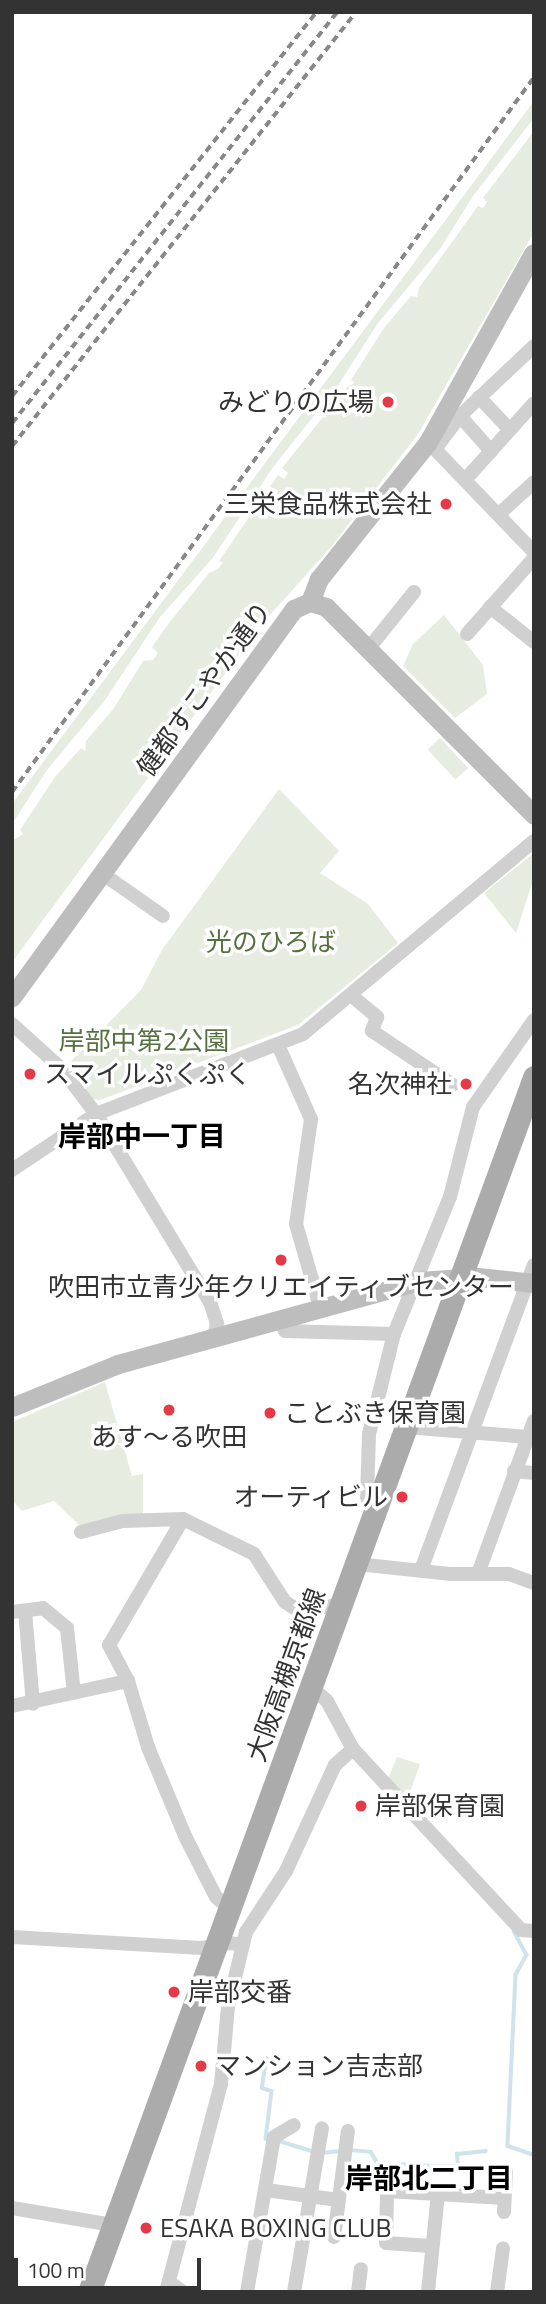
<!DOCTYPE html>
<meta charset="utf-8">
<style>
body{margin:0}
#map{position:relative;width:546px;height:2304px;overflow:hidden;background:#fff;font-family:"Titillium Web","Noto Sans JP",sans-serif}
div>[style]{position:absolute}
.green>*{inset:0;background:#e6ecdf;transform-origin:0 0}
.stream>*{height:3.5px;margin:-1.75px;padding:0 1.75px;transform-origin:1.75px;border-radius:1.75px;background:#cfe2ee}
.street>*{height:14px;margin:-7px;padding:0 7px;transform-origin:7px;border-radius:7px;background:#d0d0d0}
.secondary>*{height:19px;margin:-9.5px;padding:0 9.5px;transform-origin:9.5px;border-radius:9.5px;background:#bdbdbd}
.primary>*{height:23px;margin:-11.5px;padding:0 11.5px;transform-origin:11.5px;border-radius:11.5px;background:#ababab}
.rail>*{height:3.5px;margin-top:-1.75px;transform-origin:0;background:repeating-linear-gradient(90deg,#888 0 7px,transparent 0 12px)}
.dots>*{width:19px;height:19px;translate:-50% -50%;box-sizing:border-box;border:4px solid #fff;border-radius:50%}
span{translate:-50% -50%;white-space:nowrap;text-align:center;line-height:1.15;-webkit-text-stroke:7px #fff;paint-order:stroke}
.poi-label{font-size:26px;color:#333}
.right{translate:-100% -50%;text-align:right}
.left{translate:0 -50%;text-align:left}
.street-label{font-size:26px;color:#333}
.park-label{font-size:26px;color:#56703f}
.neighbourhood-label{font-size:28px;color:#000;font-weight:700}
.frame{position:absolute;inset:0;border:14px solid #333;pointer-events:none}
.scale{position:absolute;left:14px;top:2258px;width:187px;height:32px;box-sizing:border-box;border:4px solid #333;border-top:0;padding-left:9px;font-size:21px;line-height:24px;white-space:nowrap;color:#333;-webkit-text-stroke:5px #fff;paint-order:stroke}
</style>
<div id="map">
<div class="green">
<i style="clip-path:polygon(534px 101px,534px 118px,473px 196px,440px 249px,378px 323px,337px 387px,273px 467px,212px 559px,160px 617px,105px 700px,47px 770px,12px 824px,12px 804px)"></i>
<i style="clip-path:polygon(534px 131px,534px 232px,418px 434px,331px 547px,261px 625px,12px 962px,12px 841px,23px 834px,20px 830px,55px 777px,81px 748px,85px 751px,86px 741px,114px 708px,143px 661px,153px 660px,158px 653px,152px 647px,169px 623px,209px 573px,218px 569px,223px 563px,219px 561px,278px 475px,284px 479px,288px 473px,282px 468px,348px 386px,355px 383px,351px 380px,384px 328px,411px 296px,417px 297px,419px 288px,478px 206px,483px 208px,487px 202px,483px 198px)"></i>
<i style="clip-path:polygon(444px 615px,483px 665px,487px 694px,455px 718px,403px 666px,413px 644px)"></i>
<i style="left:440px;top:738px;width:41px;height:17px;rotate:47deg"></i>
<i style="clip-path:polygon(279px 789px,339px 851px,320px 873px,368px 904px,398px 943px,298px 1025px,100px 1100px,93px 1099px,68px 1064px,141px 990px,162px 950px)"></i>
<i style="clip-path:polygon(534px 853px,534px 877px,516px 933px,484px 893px)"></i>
<i style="clip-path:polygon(105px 1382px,132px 1476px,143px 1474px,143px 1514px,80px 1526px,54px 1501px,22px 1511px,12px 1500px,12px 1422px)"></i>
<i style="clip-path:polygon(397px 1757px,420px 1764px,407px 1801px,388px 1779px)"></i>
</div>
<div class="stream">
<i style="left:514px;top:1931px;width:27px;rotate:62deg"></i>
<i style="left:527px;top:1955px;width:23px;rotate:119deg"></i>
<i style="left:516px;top:1975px;width:171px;rotate:92.7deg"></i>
<i style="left:508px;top:2146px;width:28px;rotate:19deg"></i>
<i style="left:267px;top:2058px;width:30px;rotate:99deg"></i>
<i style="left:262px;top:2088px;width:10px;rotate:17deg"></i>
<i style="left:272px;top:2091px;width:48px;rotate:97.1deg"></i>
<i style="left:266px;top:2139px;width:5px;rotate:11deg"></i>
<i style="left:279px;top:2141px;width:38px;rotate:17deg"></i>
<i style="left:350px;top:2150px;width:21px;rotate:5deg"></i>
<i style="left:371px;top:2152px;width:13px;rotate:58deg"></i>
<i style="left:378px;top:2163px;width:57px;rotate:3deg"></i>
<i style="left:435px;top:2166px;width:23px"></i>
<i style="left:458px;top:2166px;width:12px;rotate:-95deg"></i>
<i style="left:457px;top:2154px;width:29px;rotate:-6deg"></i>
<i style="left:322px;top:2153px;width:20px;rotate:-6deg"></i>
</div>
<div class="street">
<i style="left:479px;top:397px;width:44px;rotate:46.8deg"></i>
<i style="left:460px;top:416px;width:47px;rotate:48.5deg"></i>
<i style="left:428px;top:442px;width:153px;rotate:46.1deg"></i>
<i style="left:435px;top:449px;width:41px;rotate:-52.9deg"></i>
<i style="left:460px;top:416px;width:102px;rotate:-43.4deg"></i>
<i style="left:465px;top:480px;width:103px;rotate:-48.1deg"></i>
<i style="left:499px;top:514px;width:47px;rotate:-42.4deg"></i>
<i style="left:490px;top:607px;width:56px;rotate:38.5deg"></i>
<i style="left:467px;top:634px;width:101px;rotate:-48.6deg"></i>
<i style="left:369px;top:648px;width:72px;rotate:-51.2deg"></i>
<i style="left:103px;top:874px;width:73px;rotate:35deg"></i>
<i style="left:352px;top:996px;width:33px;rotate:40deg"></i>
<i style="left:377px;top:1017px;width:15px;rotate:110deg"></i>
<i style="left:372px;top:1031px;width:97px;rotate:33.7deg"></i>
<i style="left:12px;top:1024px;width:67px;rotate:42deg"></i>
<i style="left:62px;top:1069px;width:56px;rotate:52.9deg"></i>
<i style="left:96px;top:1114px;width:220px;rotate:58.8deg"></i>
<i style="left:210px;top:1302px;width:22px;rotate:72deg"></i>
<i style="left:217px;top:1323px;width:14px;rotate:102deg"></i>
<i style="left:278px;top:1045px;width:81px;rotate:66deg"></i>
<i style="left:311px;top:1119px;width:106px;rotate:98.1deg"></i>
<i style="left:296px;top:1224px;width:86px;rotate:73.9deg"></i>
<i style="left:12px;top:1170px;width:101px;rotate:-33.7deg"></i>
<i style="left:96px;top:1114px;width:222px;rotate:-21.1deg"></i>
<i style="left:303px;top:1034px;width:301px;rotate:-39.9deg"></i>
<i style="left:280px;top:1319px;width:13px;rotate:67deg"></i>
<i style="left:285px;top:1331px;width:109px;rotate:1.6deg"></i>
<i style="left:406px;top:1427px;width:121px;rotate:4.7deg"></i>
<i style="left:514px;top:1471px;width:20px;rotate:6deg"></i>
<i style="left:374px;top:1515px;width:18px;rotate:-112deg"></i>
<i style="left:367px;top:1498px;width:64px;rotate:-88.2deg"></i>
<i style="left:369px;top:1434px;width:103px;rotate:-76deg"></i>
<i style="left:394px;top:1334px;width:148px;rotate:-67.8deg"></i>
<i style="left:450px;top:1197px;width:93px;rotate:-75.7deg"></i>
<i style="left:473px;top:1107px;width:106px;rotate:-55deg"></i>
<i style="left:183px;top:1519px;width:146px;rotate:120.4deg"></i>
<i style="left:109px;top:1645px;width:41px;rotate:62.2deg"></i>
<i style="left:128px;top:1681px;width:69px;rotate:73.1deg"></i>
<i style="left:148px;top:1747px;width:96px;rotate:67.4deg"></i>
<i style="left:185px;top:1836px;width:68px;rotate:63.1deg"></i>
<i style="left:216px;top:1897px;width:18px;rotate:41deg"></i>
<i style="left:81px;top:1532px;width:43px;rotate:-14.7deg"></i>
<i style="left:123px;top:1521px;width:60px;rotate:-1.9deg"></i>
<i style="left:183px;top:1519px;width:79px;rotate:26.2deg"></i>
<i style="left:254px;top:1554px;width:57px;rotate:57.1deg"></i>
<i style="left:285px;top:1602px;width:15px;rotate:32deg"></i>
<i style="left:298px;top:1610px;width:43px;rotate:-6.6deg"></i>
<i style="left:357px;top:1564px;width:95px;rotate:6.1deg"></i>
<i style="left:451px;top:1574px;width:58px"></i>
<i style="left:509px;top:1574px;width:27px;rotate:20deg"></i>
<i style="left:421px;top:1570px;width:325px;rotate:-69.7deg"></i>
<i style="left:479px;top:1571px;width:160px;rotate:-69.9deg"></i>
<i style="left:25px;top:1611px;width:93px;rotate:85.1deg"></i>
<i style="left:12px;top:1612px;width:31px;rotate:-7deg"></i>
<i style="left:43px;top:1608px;width:31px;rotate:40deg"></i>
<i style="left:67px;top:1628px;width:65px;rotate:83.9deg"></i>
<i style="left:311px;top:1687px;width:21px;rotate:41deg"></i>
<i style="left:327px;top:1701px;width:55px;rotate:61.6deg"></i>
<i style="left:353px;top:1749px;width:247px;rotate:47.1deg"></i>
<i style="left:521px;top:1930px;width:13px;rotate:4deg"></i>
<i style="left:12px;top:1706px;width:119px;rotate:-12.2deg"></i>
<i style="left:12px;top:1937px;width:190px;rotate:3.3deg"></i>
<i style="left:202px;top:1948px;width:28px;rotate:-10deg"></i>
<i style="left:230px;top:1943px;width:12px;rotate:9deg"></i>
<i style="left:266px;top:2190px;width:73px;rotate:7.9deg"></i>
<i style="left:12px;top:2208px;width:102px;rotate:9.6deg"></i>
<i style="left:504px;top:2212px;width:40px;rotate:-87.1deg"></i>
<i style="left:334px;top:2237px;width:107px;rotate:-82.5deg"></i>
<i style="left:430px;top:2246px;width:44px;rotate:-176.1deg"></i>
<i style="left:386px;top:2243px;width:52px;rotate:-88.9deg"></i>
<i style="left:387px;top:2191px;width:117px;rotate:3.4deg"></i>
<i style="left:169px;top:2282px;width:17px;rotate:36deg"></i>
<i style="left:166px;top:2292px;width:215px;rotate:-75.2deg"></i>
<i style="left:221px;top:2084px;width:77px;rotate:-84.8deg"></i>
<i style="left:228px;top:2007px;width:77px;rotate:-76.5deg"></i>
<i style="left:246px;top:1932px;width:73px;rotate:-56.7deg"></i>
<i style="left:286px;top:1871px;width:117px;rotate:-65.2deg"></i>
<i style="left:335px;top:1765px;width:24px;rotate:-42deg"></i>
<i style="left:247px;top:2292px;width:157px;rotate:-80.1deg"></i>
<i style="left:274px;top:2137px;width:23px;rotate:-31deg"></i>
<i style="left:294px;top:2292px;width:166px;rotate:-80.3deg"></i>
<i style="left:358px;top:2292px;width:23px;rotate:-83deg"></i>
<i style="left:428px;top:2292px;width:100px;rotate:-84.2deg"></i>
<i style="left:497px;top:2292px;width:44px;rotate:-82.2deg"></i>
</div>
<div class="secondary">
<i style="left:310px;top:602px;width:25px;rotate:-69deg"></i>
<i style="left:319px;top:579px;width:175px;rotate:-51.5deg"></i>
<i style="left:428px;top:442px;width:216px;rotate:-60.9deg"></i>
<i style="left:12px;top:997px;width:480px;rotate:-54deg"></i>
<i style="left:294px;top:609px;width:17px;rotate:-24deg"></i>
<i style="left:310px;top:602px;width:17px;rotate:17deg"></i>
<i style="left:326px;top:607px;width:294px;rotate:45deg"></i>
<i style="left:12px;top:1407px;width:114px;rotate:-22.1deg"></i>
<i style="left:118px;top:1364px;width:312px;rotate:-15.4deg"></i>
<i style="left:419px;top:1281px;width:59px;rotate:-3.9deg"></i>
<i style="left:478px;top:1277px;width:56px;rotate:6.1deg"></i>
</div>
<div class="primary">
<i style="left:89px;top:2292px;width:1294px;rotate:-69.88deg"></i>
</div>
<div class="rail">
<i style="left:12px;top:396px;width:490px;rotate:-51.6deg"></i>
<i style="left:12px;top:423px;width:524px;rotate:-51.66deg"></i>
<i style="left:12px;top:446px;width:554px;rotate:-51.6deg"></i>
<i style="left:12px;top:792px;width:885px;rotate:-53.87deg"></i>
</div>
<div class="dots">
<i style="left:388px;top:402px;background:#e63946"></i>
<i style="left:446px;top:504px;background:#e63946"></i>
<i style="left:30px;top:1074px;background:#e63946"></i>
<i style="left:466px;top:1084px;background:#e63946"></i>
<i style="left:281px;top:1260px;background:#e63946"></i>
<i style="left:169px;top:1410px;background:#e63946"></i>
<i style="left:270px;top:1413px;background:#e63946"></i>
<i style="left:402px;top:1497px;background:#e63946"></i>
<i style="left:361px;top:1806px;background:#e63946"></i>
<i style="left:174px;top:1992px;background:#e63946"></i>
<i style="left:201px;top:2066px;background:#e63946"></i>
<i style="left:146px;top:2228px;background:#e63946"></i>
</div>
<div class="poi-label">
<span class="right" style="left:374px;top:402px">みどりの広場</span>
<span class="right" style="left:432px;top:504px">三栄食品株式会社</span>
<span class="left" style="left:44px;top:1074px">スマイルぷくぷく</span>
<span class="right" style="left:452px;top:1084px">名次神社</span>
<span style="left:281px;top:1287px">吹田市立青少年クリエイティブセンター</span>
<span class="left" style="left:284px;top:1413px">ことぶき保育園</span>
<span style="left:169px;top:1437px">あす～る吹田</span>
<span class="right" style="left:388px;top:1497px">オーティビル</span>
<span class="left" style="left:375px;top:1806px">岸部保育園</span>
<span class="left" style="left:188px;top:1992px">岸部交番</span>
<span class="left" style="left:215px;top:2066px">マンション吉志部</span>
<span class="left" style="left:160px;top:2228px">ESAKA BOXING CLUB</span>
</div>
<div class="street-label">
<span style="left:204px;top:689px;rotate:-54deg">健都すこやか通り</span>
<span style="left:286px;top:1675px;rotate:-70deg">大阪高槻京都線</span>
</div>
<div class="park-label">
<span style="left:271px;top:942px">光のひろば</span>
<span style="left:144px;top:1041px">岸部中第2公園</span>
</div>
<div class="neighbourhood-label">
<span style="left:142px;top:1136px">岸部中一丁目</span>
<span style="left:429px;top:2178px">岸部北二丁目</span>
</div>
<div class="frame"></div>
<div class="scale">100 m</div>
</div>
